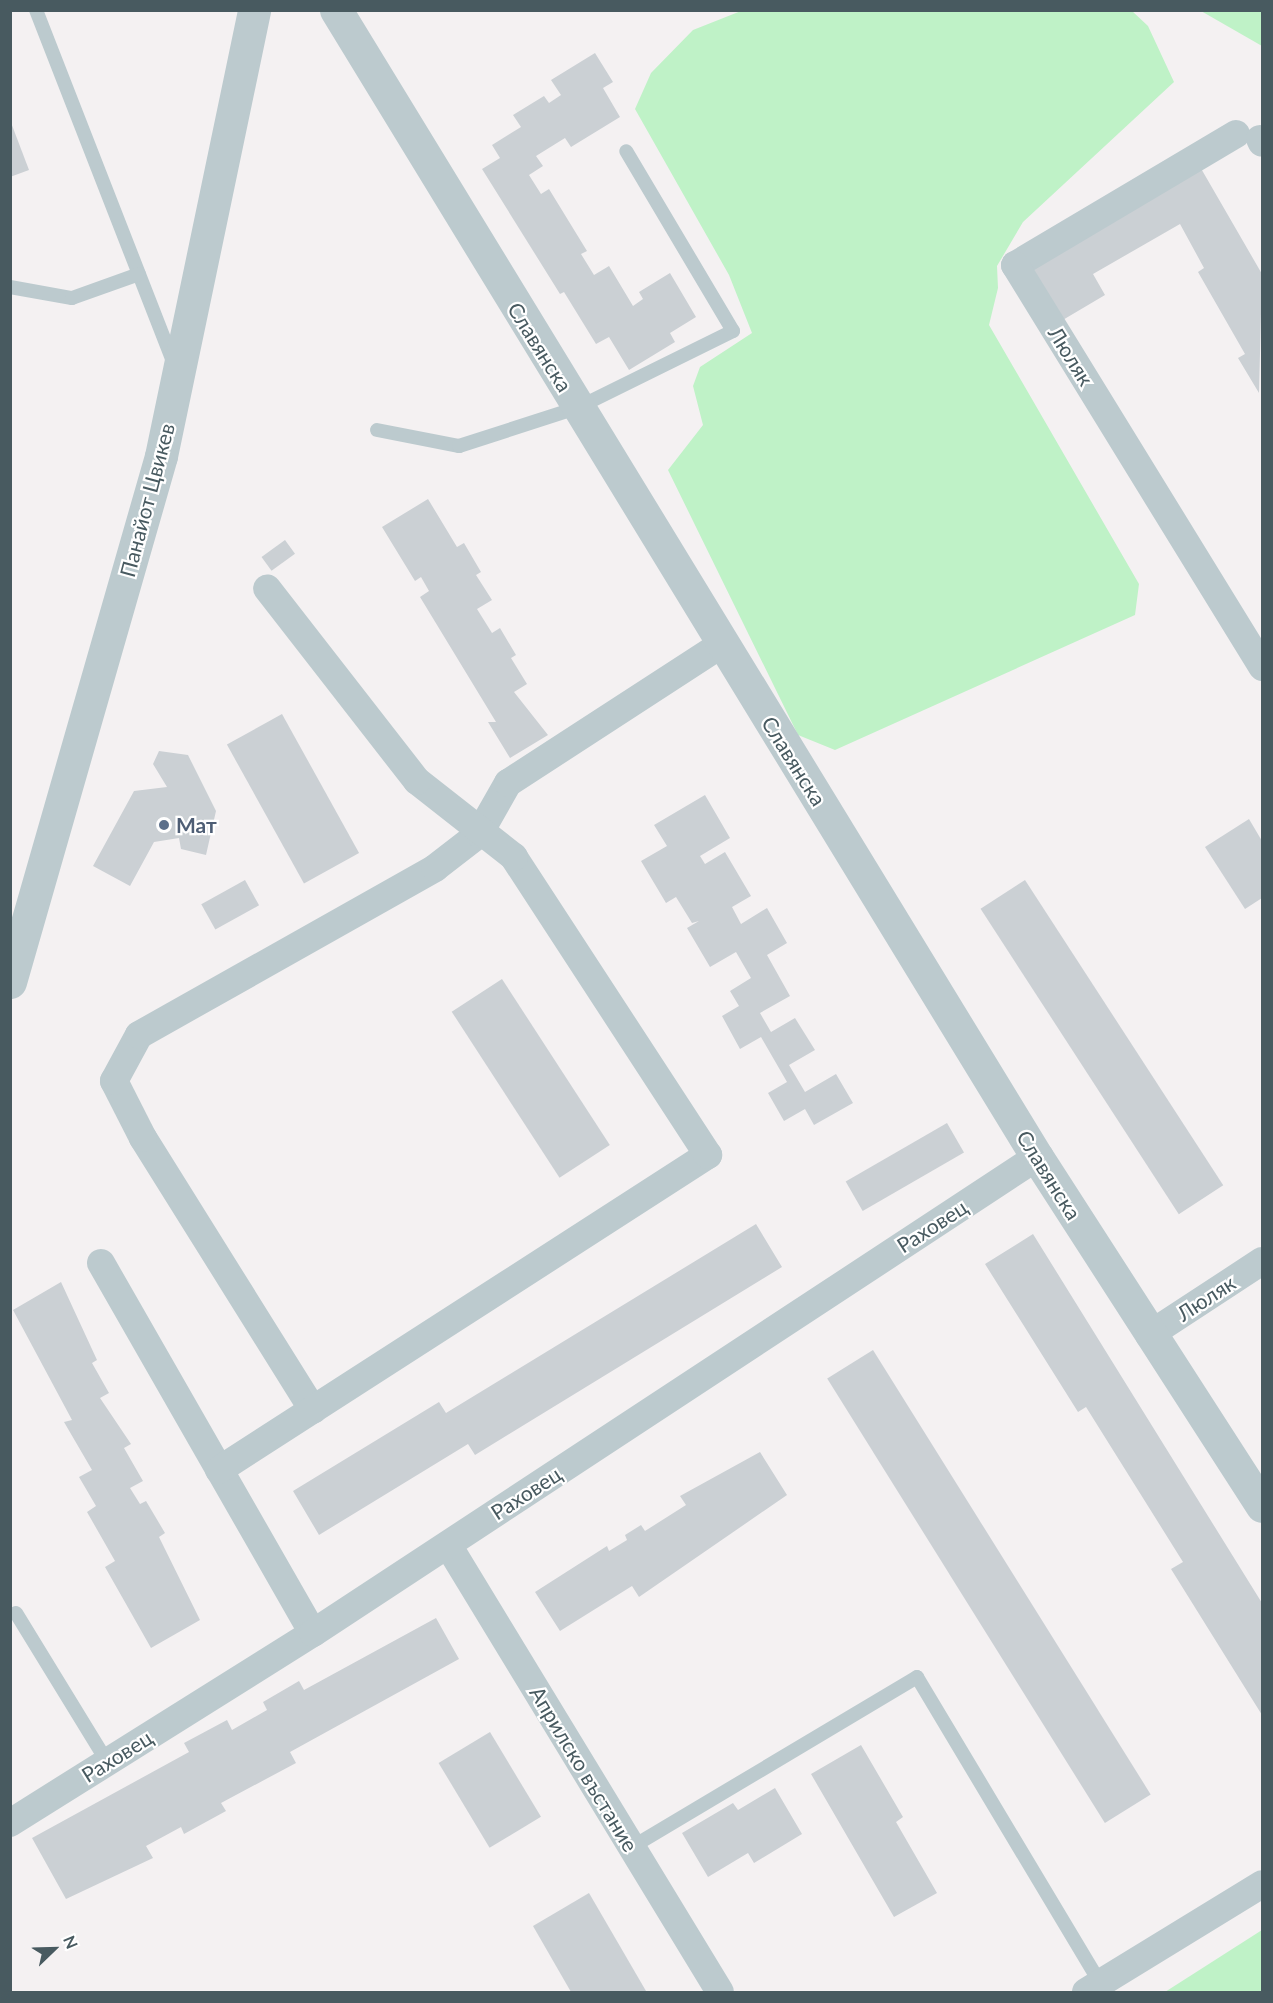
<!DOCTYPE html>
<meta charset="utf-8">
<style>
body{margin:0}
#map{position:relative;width:1273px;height:2003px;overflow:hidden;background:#f4f1f2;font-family:Lato,sans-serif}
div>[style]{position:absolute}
.green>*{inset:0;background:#bff2c7}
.building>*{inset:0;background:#cbd0d4;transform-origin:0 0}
.service>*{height:14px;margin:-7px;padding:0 7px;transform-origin:7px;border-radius:7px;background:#bccace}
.minor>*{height:28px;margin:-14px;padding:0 14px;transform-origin:14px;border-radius:14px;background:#bccace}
.tertiary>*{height:33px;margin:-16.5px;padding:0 16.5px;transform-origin:16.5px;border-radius:16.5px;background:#bccace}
.dots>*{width:16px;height:16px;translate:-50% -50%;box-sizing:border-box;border:3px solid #fff;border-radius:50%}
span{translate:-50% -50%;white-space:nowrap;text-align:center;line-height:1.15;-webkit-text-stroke:4.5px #fff;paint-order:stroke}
.street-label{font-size:21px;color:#485a60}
.service-label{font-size:21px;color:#4e5e75;font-weight:700}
.left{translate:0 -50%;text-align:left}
.frame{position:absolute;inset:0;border:12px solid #485a60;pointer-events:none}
.north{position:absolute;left:24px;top:1919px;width:60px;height:60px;-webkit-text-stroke:4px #fff;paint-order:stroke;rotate:67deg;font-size:16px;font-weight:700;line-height:24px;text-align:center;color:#485a60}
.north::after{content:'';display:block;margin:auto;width:21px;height:27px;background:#485a60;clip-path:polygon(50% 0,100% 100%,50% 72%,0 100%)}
</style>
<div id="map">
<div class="green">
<i style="clip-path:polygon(1131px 10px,1148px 26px,1174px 82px,1023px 222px,997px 266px,998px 288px,989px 325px,1139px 584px,1135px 615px,835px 750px,798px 735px,668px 470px,703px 425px,693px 386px,700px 367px,752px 333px,729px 275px,635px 109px,651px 73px,693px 30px,741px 11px)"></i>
<i style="clip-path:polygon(1201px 11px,1262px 11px,1262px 46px)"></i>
<i style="clip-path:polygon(1262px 1930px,1262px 1992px,1165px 1992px)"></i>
</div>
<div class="building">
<i style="clip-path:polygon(595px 53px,613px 82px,603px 88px,620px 117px,571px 147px,565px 138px,536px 156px,543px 166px,529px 175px,541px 194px,549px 189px,587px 251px,581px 254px,594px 275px,609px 266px,633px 306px,643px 299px,639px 292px,670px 273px,696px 317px,670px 333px,675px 342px,629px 370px,609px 337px,596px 344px,564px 292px,560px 294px,482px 169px,500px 158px,492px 145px,521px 127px,513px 115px,544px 96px,549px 103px,561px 95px,551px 80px)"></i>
<i style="clip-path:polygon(10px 120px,29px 170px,10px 177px)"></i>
<i style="clip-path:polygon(1199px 165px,1262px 274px,1259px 393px,1238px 358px,1245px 354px,1198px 272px,1204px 268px,1180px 224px,1093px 274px,1105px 295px,1056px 324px,1029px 264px)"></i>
<i style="clip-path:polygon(428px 499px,457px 547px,464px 543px,481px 572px,476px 575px,492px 600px,477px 609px,492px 633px,500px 628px,516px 655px,511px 658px,527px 684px,514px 692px,548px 735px,510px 758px,488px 722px,496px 722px,420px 597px,429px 591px,421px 577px,415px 581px,382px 527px)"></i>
<i style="left:285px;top:540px;width:17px;height:29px;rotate:54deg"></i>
<i style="left:282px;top:714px;width:159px;height:63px;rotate:61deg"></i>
<i style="clip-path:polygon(159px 751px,188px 755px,216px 811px,206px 855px,181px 849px,179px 838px,154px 842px,130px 886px,93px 866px,134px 791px,167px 787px,153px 764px)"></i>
<i style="clip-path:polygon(705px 795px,730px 838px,700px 856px,705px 864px,725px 852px,751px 896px,732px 907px,741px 924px,767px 908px,787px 943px,767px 955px,790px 996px,760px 1013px,771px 1032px,795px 1018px,815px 1050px,789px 1065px,805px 1092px,836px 1074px,853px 1103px,814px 1125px,805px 1109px,784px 1121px,768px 1093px,787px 1082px,761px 1037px,740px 1049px,722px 1016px,739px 1006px,730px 991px,751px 978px,736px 952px,710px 967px,687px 928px,699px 921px,692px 923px,676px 897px,666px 903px,641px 861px,667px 846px,654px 825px)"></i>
<i style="clip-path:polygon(1249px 819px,1262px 841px,1262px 898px,1245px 909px,1205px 847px)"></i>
<i style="left:245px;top:880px;width:29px;height:50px;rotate:61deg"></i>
<i style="left:1025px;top:880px;width:364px;height:53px;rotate:57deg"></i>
<i style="left:502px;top:979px;width:198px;height:60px;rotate:57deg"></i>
<i style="left:947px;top:1123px;width:34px;height:117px;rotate:60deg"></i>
<i style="clip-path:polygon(756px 1224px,782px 1267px,475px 1455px,468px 1444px,319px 1535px,293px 1491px,439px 1402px,446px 1413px)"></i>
<i style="clip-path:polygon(1033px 1234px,1262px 1603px,1262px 1715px,1171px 1569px,1183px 1562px,1086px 1407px,1078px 1412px,985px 1264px)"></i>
<i style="clip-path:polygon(61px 1282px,97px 1360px,92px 1363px,109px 1393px,100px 1398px,131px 1444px,124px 1448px,143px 1481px,130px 1488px,140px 1504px,146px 1501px,165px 1533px,159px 1537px,200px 1620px,151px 1648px,105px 1567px,115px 1561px,87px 1512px,96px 1506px,79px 1477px,92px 1470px,64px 1422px,72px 1420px,13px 1310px)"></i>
<i style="left:873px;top:1350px;width:524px;height:54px;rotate:58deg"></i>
<i style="clip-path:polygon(760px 1452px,787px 1495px,639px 1597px,632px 1586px,560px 1631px,535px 1592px,607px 1546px,609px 1551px,627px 1540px,625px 1535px,641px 1525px,645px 1531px,686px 1505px,680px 1496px)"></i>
<i style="clip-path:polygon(436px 1618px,459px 1659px,290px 1752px,296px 1763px,221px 1803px,226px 1811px,184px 1834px,181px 1827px,146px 1846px,153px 1858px,66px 1899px,32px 1838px,189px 1752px,184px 1743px,227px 1720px,232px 1730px,267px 1710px,263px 1702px,299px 1681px,304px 1690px)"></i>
<i style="left:490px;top:1732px;width:99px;height:60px;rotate:59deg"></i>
<i style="clip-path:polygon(861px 1745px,903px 1817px,896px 1822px,937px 1893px,894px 1917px,811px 1774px)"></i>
<i style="clip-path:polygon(775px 1788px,802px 1834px,754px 1863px,748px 1853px,708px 1877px,682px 1833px,733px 1803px,738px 1810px)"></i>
<i style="clip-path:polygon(589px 1893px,646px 1991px,644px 1992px,571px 1992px,533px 1926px)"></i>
</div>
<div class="service">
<i style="left:36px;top:10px;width:377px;rotate:68.7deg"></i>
<i style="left:10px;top:287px;width:63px;rotate:10.1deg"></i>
<i style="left:72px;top:298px;width:71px;rotate:-19.7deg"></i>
<i style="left:377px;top:430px;width:84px;rotate:11deg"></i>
<i style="left:459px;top:446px;width:124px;rotate:-17.9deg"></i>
<i style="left:577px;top:408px;width:174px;rotate:-26.3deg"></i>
<i style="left:733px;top:331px;width:209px;rotate:-120.7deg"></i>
<i style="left:16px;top:1613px;width:176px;rotate:58.5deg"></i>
<i style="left:632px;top:1847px;width:332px;rotate:-30.8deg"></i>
<i style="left:917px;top:1677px;width:358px;rotate:59.1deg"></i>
</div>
<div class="minor">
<i style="left:1236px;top:134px;width:257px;rotate:149.3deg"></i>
<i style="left:1015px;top:265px;width:472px;rotate:58.4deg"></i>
<i style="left:1260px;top:139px;width:4px;rotate:63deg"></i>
<i style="left:101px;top:1263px;width:426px;rotate:60.2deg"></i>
<i style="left:1149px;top:1335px;width:135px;rotate:-33.2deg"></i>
<i style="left:313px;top:1410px;width:321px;rotate:-122deg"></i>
<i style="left:143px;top:1138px;width:64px;rotate:-117deg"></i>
<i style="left:114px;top:1081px;width:52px;rotate:-61.5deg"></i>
<i style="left:139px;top:1035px;width:340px;rotate:-29.4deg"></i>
<i style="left:435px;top:868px;width:56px;rotate:-37.7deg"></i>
<i style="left:479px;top:834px;width:59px;rotate:-60.4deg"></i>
<i style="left:508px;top:783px;width:255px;rotate:-33deg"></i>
<i style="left:219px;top:1470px;width:582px;rotate:-32.79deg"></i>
<i style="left:708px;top:1155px;width:356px;rotate:-123.1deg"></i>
<i style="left:514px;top:857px;width:123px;rotate:-141.9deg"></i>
<i style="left:417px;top:781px;width:244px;rotate:-127.9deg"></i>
<i style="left:448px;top:1545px;width:523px;rotate:58.68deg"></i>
<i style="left:10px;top:1823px;width:358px;rotate:-32.1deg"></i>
<i style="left:313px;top:1633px;width:866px;rotate:-33.32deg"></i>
<i style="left:1086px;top:1992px;width:206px;rotate:-31.5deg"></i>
</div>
<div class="tertiary">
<i style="left:336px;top:10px;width:1344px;rotate:58.57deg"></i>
<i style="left:1037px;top:1157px;width:415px;rotate:57.2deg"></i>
<i style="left:10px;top:982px;width:547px;rotate:-73.98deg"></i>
<i style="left:161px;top:456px;width:456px;rotate:-78.2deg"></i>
</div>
<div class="dots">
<i style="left:164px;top:825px;background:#5c6f8a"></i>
</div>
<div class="street-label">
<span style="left:540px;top:347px;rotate:58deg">Славянска</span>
<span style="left:1071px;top:356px;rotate:58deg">Люляк</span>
<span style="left:147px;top:500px;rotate:-75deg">Панайот Цвикев</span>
<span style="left:794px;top:761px;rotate:58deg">Славянска</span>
<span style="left:1049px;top:1175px;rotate:58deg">Славянска</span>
<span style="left:932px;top:1226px;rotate:-33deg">Раховец</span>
<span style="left:1206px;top:1298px;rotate:-33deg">Люляк</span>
<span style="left:526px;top:1493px;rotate:-33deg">Раховец</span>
<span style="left:117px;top:1756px;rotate:-32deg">Раховец</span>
<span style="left:584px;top:1769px;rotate:59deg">Априлско въстание</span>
</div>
<div class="service-label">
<span class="left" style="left:176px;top:825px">Мат</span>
</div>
<div class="frame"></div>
<div class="north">N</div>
</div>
